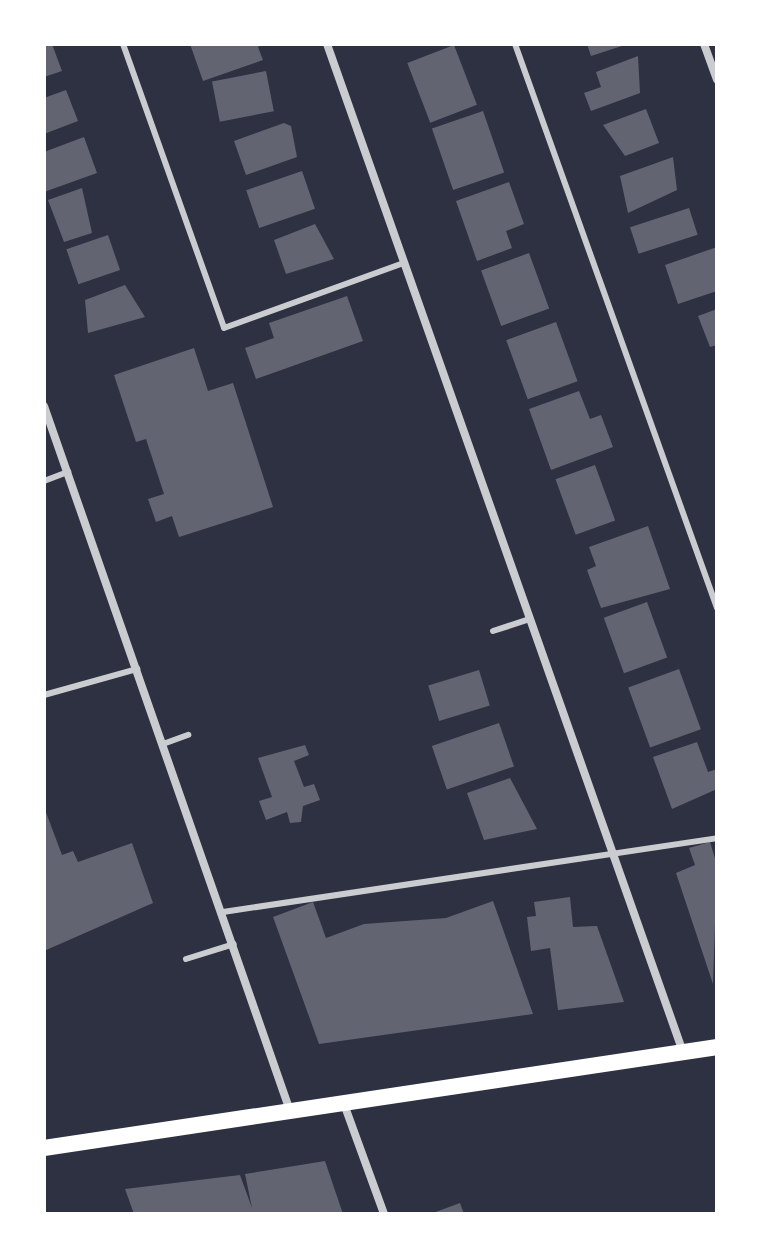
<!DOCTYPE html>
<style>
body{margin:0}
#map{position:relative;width:761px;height:1258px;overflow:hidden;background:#2d3142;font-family:"Roboto Serif",serif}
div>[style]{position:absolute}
.building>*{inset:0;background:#626471;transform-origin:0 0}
.service>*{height:6px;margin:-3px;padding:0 3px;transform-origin:3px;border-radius:3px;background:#caccd0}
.minor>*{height:8px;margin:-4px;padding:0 4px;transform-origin:4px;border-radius:4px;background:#caccd0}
.secondary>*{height:16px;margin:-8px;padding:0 8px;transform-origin:8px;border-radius:8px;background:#fff}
span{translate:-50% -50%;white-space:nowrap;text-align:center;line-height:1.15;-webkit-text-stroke:6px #fff;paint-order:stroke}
.frame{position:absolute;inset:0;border:46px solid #fff;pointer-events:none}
</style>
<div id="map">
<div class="building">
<i style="clip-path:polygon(44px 44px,52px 44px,62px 71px,44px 77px)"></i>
<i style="clip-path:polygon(190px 44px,264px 44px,258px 47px,263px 60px,203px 81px)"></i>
<i style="clip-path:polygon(587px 44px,624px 44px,625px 45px,591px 56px)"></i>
<i style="left:454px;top:45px;width:64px;height:50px;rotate:69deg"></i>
<i style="clip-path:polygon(638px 56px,640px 93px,591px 111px,584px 93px,601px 87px,596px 72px)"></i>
<i style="left:266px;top:71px;width:41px;height:55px;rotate:79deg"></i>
<i style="clip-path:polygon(66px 90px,78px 121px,44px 134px,44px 98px)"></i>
<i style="clip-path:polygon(646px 109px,659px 143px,625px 156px,603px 125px)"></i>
<i style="left:483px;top:111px;width:65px;height:54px;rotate:71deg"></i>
<i style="clip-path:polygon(284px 123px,291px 126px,297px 157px,246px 175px,234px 141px)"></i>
<i style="clip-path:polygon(84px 137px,97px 173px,44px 192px,44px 152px)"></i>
<i style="clip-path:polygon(673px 157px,677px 190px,628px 213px,620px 176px)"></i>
<i style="left:302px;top:171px;width:40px;height:59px;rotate:71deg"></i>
<i style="clip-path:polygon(509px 182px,524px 224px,506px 231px,512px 248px,477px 261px,456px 201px)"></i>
<i style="clip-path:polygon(82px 188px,92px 233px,64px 242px,48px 200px)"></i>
<i style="left:689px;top:208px;width:28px;height:62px;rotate:72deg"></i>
<i style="clip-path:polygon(315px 224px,334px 259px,286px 274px,274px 240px)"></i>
<i style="left:108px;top:235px;width:37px;height:44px;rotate:71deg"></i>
<i style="clip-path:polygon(717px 247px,717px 291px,678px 304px,665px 265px)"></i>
<i style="left:529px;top:253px;width:59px;height:51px;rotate:70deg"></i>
<i style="clip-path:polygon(125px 285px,145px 317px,88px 333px,85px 300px)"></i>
<i style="clip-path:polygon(347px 296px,363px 341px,256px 379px,245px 348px,274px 338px,269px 323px)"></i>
<i style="clip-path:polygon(717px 309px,717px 345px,710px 347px,698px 316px)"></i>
<i style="left:556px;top:322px;width:63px;height:53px;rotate:70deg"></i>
<i style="clip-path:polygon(194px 348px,208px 391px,233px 383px,273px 507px,179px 537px,172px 516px,156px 522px,148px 499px,164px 494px,146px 439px,136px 442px,114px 375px)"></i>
<i style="clip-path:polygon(579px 391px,590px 419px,601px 415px,613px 447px,551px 470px,529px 409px)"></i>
<i style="left:595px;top:465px;width:59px;height:42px;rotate:70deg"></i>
<i style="clip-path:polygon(648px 526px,670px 589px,601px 608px,587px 570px,596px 566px,589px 547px)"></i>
<i style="left:647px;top:602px;width:59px;height:46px;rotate:70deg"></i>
<i style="left:679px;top:669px;width:64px;height:54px;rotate:70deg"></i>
<i style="left:479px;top:670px;width:37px;height:53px;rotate:73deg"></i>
<i style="left:499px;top:723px;width:46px;height:71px;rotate:71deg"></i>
<i style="clip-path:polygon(697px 742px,708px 772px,717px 769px,717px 789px,672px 809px,653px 757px)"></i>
<i style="clip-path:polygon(305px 745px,309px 755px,294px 761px,304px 787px,314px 784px,320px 800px,303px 806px,301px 822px,290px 823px,287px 812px,266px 820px,259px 801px,272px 797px,258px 758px)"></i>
<i style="clip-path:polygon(510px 778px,537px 829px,484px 840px,467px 793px)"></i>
<i style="clip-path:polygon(44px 807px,62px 855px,73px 851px,78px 862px,132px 843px,153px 903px,44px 951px)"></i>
<i style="clip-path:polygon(710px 842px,717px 865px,713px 984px,676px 873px,695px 865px,689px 848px)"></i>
<i style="clip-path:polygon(570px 897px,573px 927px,597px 926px,624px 1002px,558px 1010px,550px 948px,531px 951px,527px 917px,536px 916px,534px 902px)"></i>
<i style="clip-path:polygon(493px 901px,533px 1014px,319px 1044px,273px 917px,313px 902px,326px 938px,364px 924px,446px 918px)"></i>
<i style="clip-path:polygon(325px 1161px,343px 1214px,134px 1214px,125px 1189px,240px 1175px,252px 1208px,245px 1174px)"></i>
<i style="clip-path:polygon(460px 1203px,464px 1214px,430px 1214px)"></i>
</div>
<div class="service">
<i style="left:123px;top:44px;width:301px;rotate:70.4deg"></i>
<i style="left:224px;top:328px;width:191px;rotate:-19.9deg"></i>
<i style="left:515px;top:44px;width:599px;rotate:70.29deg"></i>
<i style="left:44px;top:481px;width:26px;rotate:-21deg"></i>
<i style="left:493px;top:631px;width:39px;rotate:-18deg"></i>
<i style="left:44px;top:695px;width:97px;rotate:-15.6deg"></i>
<i style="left:163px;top:744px;width:27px;rotate:-20deg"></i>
<i style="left:223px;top:912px;width:500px;rotate:-8.5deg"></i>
<i style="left:186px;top:959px;width:50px;rotate:-17.4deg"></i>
</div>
<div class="minor">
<i style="left:327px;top:44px;width:1069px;rotate:70.55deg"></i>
<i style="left:704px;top:44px;width:38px;rotate:70deg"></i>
<i style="left:44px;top:406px;width:747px;rotate:70.76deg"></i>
<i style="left:344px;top:1104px;width:117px;rotate:70deg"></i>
</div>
<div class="secondary">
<i style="left:44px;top:1148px;width:681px;rotate:-8.53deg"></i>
</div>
<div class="frame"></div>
</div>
